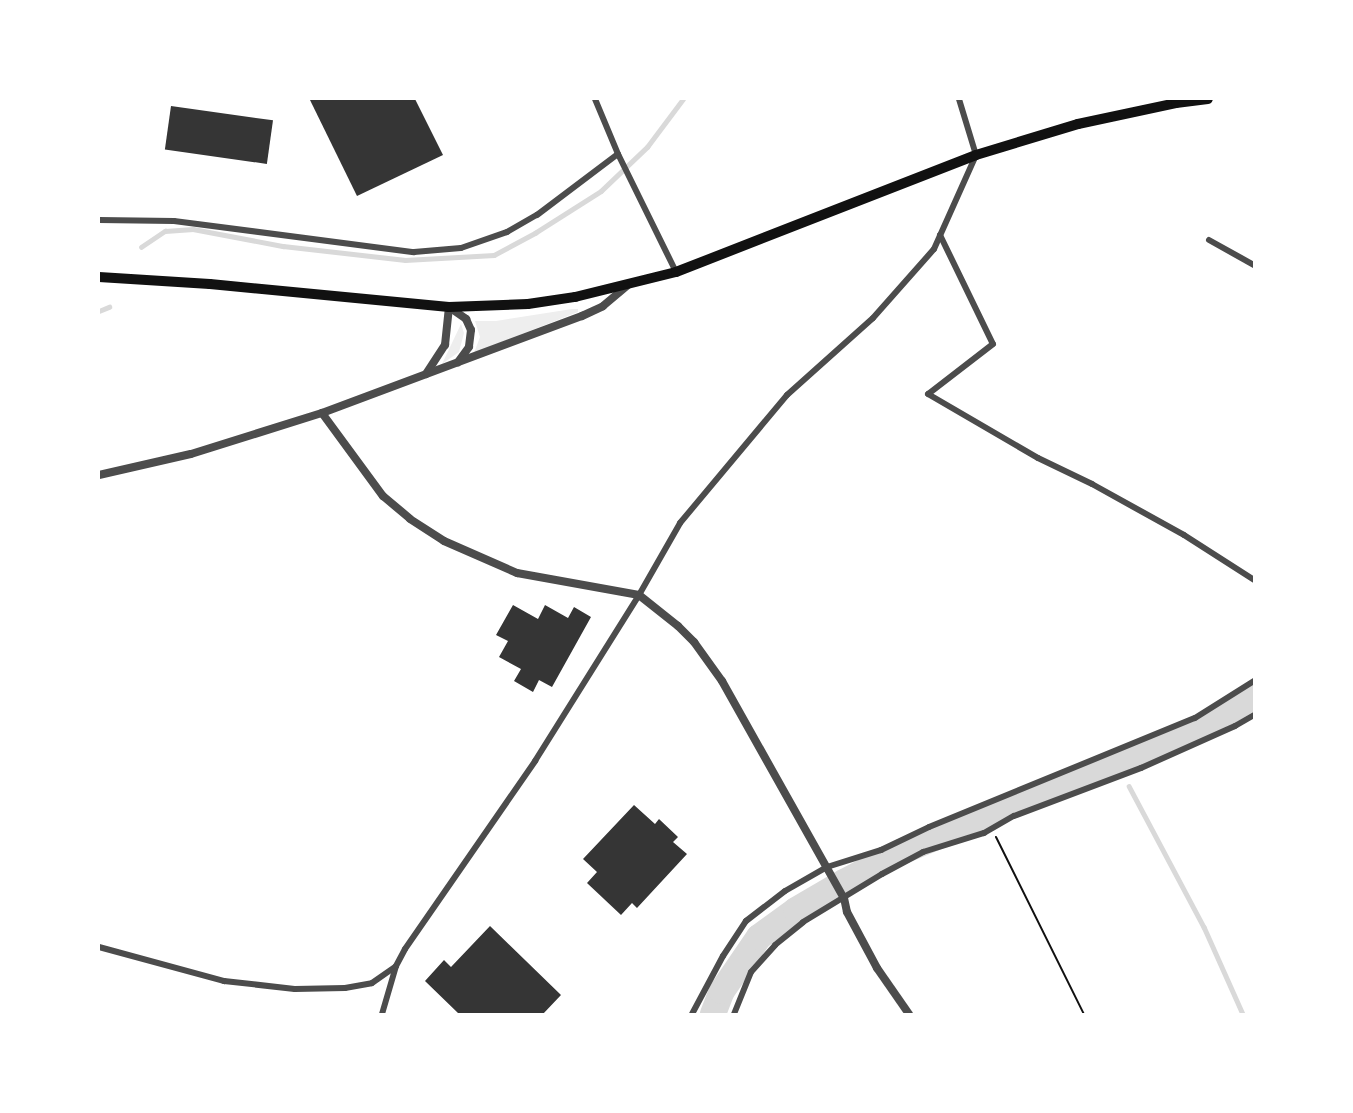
<!DOCTYPE html>
<style>
body{margin:0}
#map{position:relative;width:1353px;height:1113px;overflow:hidden;background:#fff;font-family:"Fira Sans Condensed",sans-serif}
div>[style]{position:absolute}
.green>*{inset:0;background:#eee}
.stream>*{height:4.5px;margin:-2.25px;padding:0 2.25px;transform-origin:2.25px;border-radius:2.25px;background:#d9d9d9}
.river>*{height:26px;margin:-13px;padding:0 13px;transform-origin:13px;border-radius:13px;background:#d9d9d9}
.building>*{inset:0;background:#353535;transform-origin:0 0}
.path>*{height:2px;margin:-1px;padding:0 1px;transform-origin:1px;border-radius:1px;background:#111}
.minor>*{height:6px;margin:-3px;padding:0 3px;transform-origin:3px;border-radius:3px;background:#4c4c4c}
.tertiary>*{height:8px;margin:-4px;padding:0 4px;transform-origin:4px;border-radius:4px;background:#4c4c4c}
.trunk>*{height:10px;margin:-5px;padding:0 5px;transform-origin:5px;border-radius:5px;background:#111}
span{translate:-50% -50%;white-space:nowrap;text-align:center;line-height:1.15;-webkit-text-stroke:4.5px #fff;paint-order:stroke}
.frame{position:absolute;inset:0;border:100px solid #fff;pointer-events:none}
</style>
<div id="map">
<div class="green">
<i style="clip-path:polygon(572px 309px,578px 309px,578px 312px,474px 353px,480px 337px,475px 321px,496px 321px)"></i>
<i style="clip-path:polygon(461px 324px,464px 333px,459px 352px,442px 364px)"></i>
</div>
<div class="stream">
<i style="left:141px;top:247px;width:29px;rotate:-34deg"></i>
<i style="left:165px;top:231px;width:28px;rotate:-4deg"></i>
<i style="left:193px;top:229px;width:92px;rotate:10.7deg"></i>
<i style="left:283px;top:246px;width:123px;rotate:6.5deg"></i>
<i style="left:405px;top:260px;width:89px;rotate:-3.2deg"></i>
<i style="left:494px;top:255px;width:47px;rotate:-28.2deg"></i>
<i style="left:535px;top:233px;width:78px;rotate:-32.5deg"></i>
<i style="left:601px;top:191px;width:64px;rotate:-43.7deg"></i>
<i style="left:647px;top:147px;width:60px;rotate:-53.1deg"></i>
<i style="left:99px;top:311px;width:11px;rotate:-22deg"></i>
<i style="left:1115px;top:764px;width:1px"></i>
<i style="left:1129px;top:786px;width:160px;rotate:62deg"></i>
<i style="left:1204px;top:927px;width:95px;rotate:65.9deg"></i>
</div>
<div class="river">
<i style="left:713px;top:1014px;width:25px;rotate:-69deg"></i>
<i style="left:722px;top:991px;width:65px;rotate:-55.6deg"></i>
<i style="left:759px;top:937px;width:46px;rotate:-36.1deg"></i>
<i style="left:796px;top:910px;width:56px;rotate:-30.3deg"></i>
<i style="left:844px;top:882px;width:67px;rotate:-27.7deg"></i>
<i style="left:903px;top:851px;width:333px;rotate:-22.6deg"></i>
<i style="left:1210px;top:723px;width:52px;rotate:-31.5deg"></i>
</div>
<div class="building">
<i style="clip-path:polygon(312px 99px,415px 99px,443px 155px,357px 196px,310px 100px)"></i>
<i style="left:171px;top:106px;width:103px;height:44px;rotate:8deg"></i>
<i style="clip-path:polygon(513px 605px,538px 619px,545px 605px,568px 618px,574px 607px,591px 617px,552px 687px,539px 680px,533px 692px,514px 681px,521px 669px,499px 657px,508px 641px,496px 635px)"></i>
<i style="clip-path:polygon(634px 805px,655px 824px,659px 819px,678px 837px,673px 842px,687px 854px,637px 908px,632px 903px,621px 915px,587px 883px,597px 872px,583px 859px)"></i>
<i style="clip-path:polygon(490px 926px,561px 995px,543px 1014px,459px 1014px,425px 981px,444px 960px,451px 967px)"></i>
</div>
<div class="path">
<i style="left:996px;top:837px;width:198px;rotate:63.6deg"></i>
</div>
<div class="minor">
<i style="left:595px;top:99px;width:60px;rotate:67.3deg"></i>
<i style="left:618px;top:154px;width:131px;rotate:63.8deg"></i>
<i style="left:99px;top:220px;width:75px;rotate:0.8deg"></i>
<i style="left:174px;top:221px;width:242px;rotate:7.4deg"></i>
<i style="left:414px;top:252px;width:47px;rotate:-4.9deg"></i>
<i style="left:461px;top:248px;width:49px;rotate:-19.2deg"></i>
<i style="left:507px;top:232px;width:34px;rotate:-30deg"></i>
<i style="left:537px;top:215px;width:101px;rotate:-37deg"></i>
<i style="left:940px;top:235px;width:121px;rotate:64.1deg"></i>
<i style="left:993px;top:344px;width:82px;rotate:142.4deg"></i>
<i style="left:928px;top:394px;width:127px;rotate:30.2deg"></i>
<i style="left:1038px;top:458px;width:60px;rotate:25.7deg"></i>
<i style="left:1092px;top:484px;width:105px;rotate:29deg"></i>
<i style="left:1184px;top:535px;width:83px;rotate:32.7deg"></i>
<i style="left:1209px;top:240px;width:51px;rotate:29.1deg"></i>
<i style="left:99px;top:947px;width:130px;rotate:15.2deg"></i>
<i style="left:224px;top:981px;width:71px;rotate:6.4deg"></i>
<i style="left:295px;top:989px;width:50px;rotate:-1.1deg"></i>
<i style="left:345px;top:988px;width:27px;rotate:-10deg"></i>
<i style="left:372px;top:983px;width:29px;rotate:-35deg"></i>
<i style="left:382px;top:1014px;width:50px;rotate:-73.7deg"></i>
<i style="left:396px;top:966px;width:19px;rotate:-62deg"></i>
<i style="left:405px;top:949px;width:229px;rotate:-55.3deg"></i>
<i style="left:535px;top:761px;width:196px;rotate:-57.9deg"></i>
<i style="left:639px;top:595px;width:83px;rotate:-60.3deg"></i>
<i style="left:680px;top:523px;width:167px;rotate:-50.1deg"></i>
<i style="left:787px;top:395px;width:115px;rotate:-41.8deg"></i>
<i style="left:873px;top:318px;width:92px;rotate:-48.5deg"></i>
<i style="left:934px;top:249px;width:103px;rotate:-65.9deg"></i>
<i style="left:976px;top:155px;width:59px;rotate:-106.9deg"></i>
<i style="left:692px;top:1014px;width:66px;rotate:-61.9deg"></i>
<i style="left:723px;top:956px;width:42px;rotate:-56.7deg"></i>
<i style="left:746px;top:921px;width:49px;rotate:-37.6deg"></i>
<i style="left:785px;top:891px;width:48px;rotate:-29.7deg"></i>
<i style="left:827px;top:867px;width:57px;rotate:-17.5deg"></i>
<i style="left:881px;top:850px;width:53px;rotate:-25.6deg"></i>
<i style="left:929px;top:827px;width:287px;rotate:-22.3deg"></i>
<i style="left:1195px;top:718px;width:70px;rotate:-32.1deg"></i>
<i style="left:734px;top:1014px;width:45px;rotate:-68deg"></i>
<i style="left:751px;top:972px;width:36px;rotate:-48deg"></i>
<i style="left:775px;top:945px;width:36px;rotate:-39deg"></i>
<i style="left:803px;top:922px;width:92px;rotate:-31.3deg"></i>
<i style="left:882px;top:874px;width:47px;rotate:-28.2deg"></i>
<i style="left:923px;top:852px;width:64px;rotate:-17.3deg"></i>
<i style="left:984px;top:833px;width:34px;rotate:-30deg"></i>
<i style="left:1014px;top:816px;width:136px;rotate:-20.7deg"></i>
<i style="left:1141px;top:768px;width:103px;rotate:-24.1deg"></i>
<i style="left:1235px;top:726px;width:22px;rotate:-30deg"></i>
</div>
<div class="tertiary">
<i style="left:426px;top:374px;width:35px;rotate:-57deg"></i>
<i style="left:445px;top:345px;width:38px;rotate:-84deg"></i>
<i style="left:449px;top:307px;width:21px;rotate:35deg"></i>
<i style="left:466px;top:319px;width:12px;rotate:66deg"></i>
<i style="left:471px;top:330px;width:17px;rotate:97deg"></i>
<i style="left:469px;top:347px;width:19px;rotate:126deg"></i>
<i style="left:322px;top:413px;width:103px;rotate:53.7deg"></i>
<i style="left:383px;top:496px;width:35px;rotate:40deg"></i>
<i style="left:410px;top:519px;width:40px;rotate:32.9deg"></i>
<i style="left:444px;top:541px;width:80px;rotate:23.7deg"></i>
<i style="left:517px;top:573px;width:124px;rotate:10.2deg"></i>
<i style="left:639px;top:595px;width:50px;rotate:38.5deg"></i>
<i style="left:678px;top:626px;width:23px;rotate:45deg"></i>
<i style="left:694px;top:642px;width:48px;rotate:54.3deg"></i>
<i style="left:722px;top:681px;width:249px;rotate:60.7deg"></i>
<i style="left:844px;top:898px;width:14px;rotate:78deg"></i>
<i style="left:847px;top:912px;width:64px;rotate:61.8deg"></i>
<i style="left:877px;top:968px;width:56px;rotate:55.2deg"></i>
<i style="left:99px;top:475px;width:94px;rotate:-12.9deg"></i>
<i style="left:191px;top:454px;width:137px;rotate:-17.4deg"></i>
<i style="left:322px;top:413px;width:278px;rotate:-20.5deg"></i>
<i style="left:582px;top:316px;width:23px;rotate:-25deg"></i>
<i style="left:603px;top:306px;width:33px;rotate:-40deg"></i>
</div>
<div class="trunk">
<i style="left:99px;top:277px;width:111px;rotate:3.6deg"></i>
<i style="left:210px;top:284px;width:240px;rotate:5.5deg"></i>
<i style="left:449px;top:307px;width:79px;rotate:-2.2deg"></i>
<i style="left:528px;top:304px;width:48px;rotate:-8.5deg"></i>
<i style="left:575px;top:297px;width:104px;rotate:-13.9deg"></i>
<i style="left:676px;top:272px;width:322px;rotate:-21.3deg"></i>
<i style="left:976px;top:155px;width:107px;rotate:-16.9deg"></i>
<i style="left:1078px;top:124px;width:100px;rotate:-12.1deg"></i>
<i style="left:1176px;top:103px;width:32px;rotate:-7deg"></i>
</div>
<div class="frame"></div>
</div>
